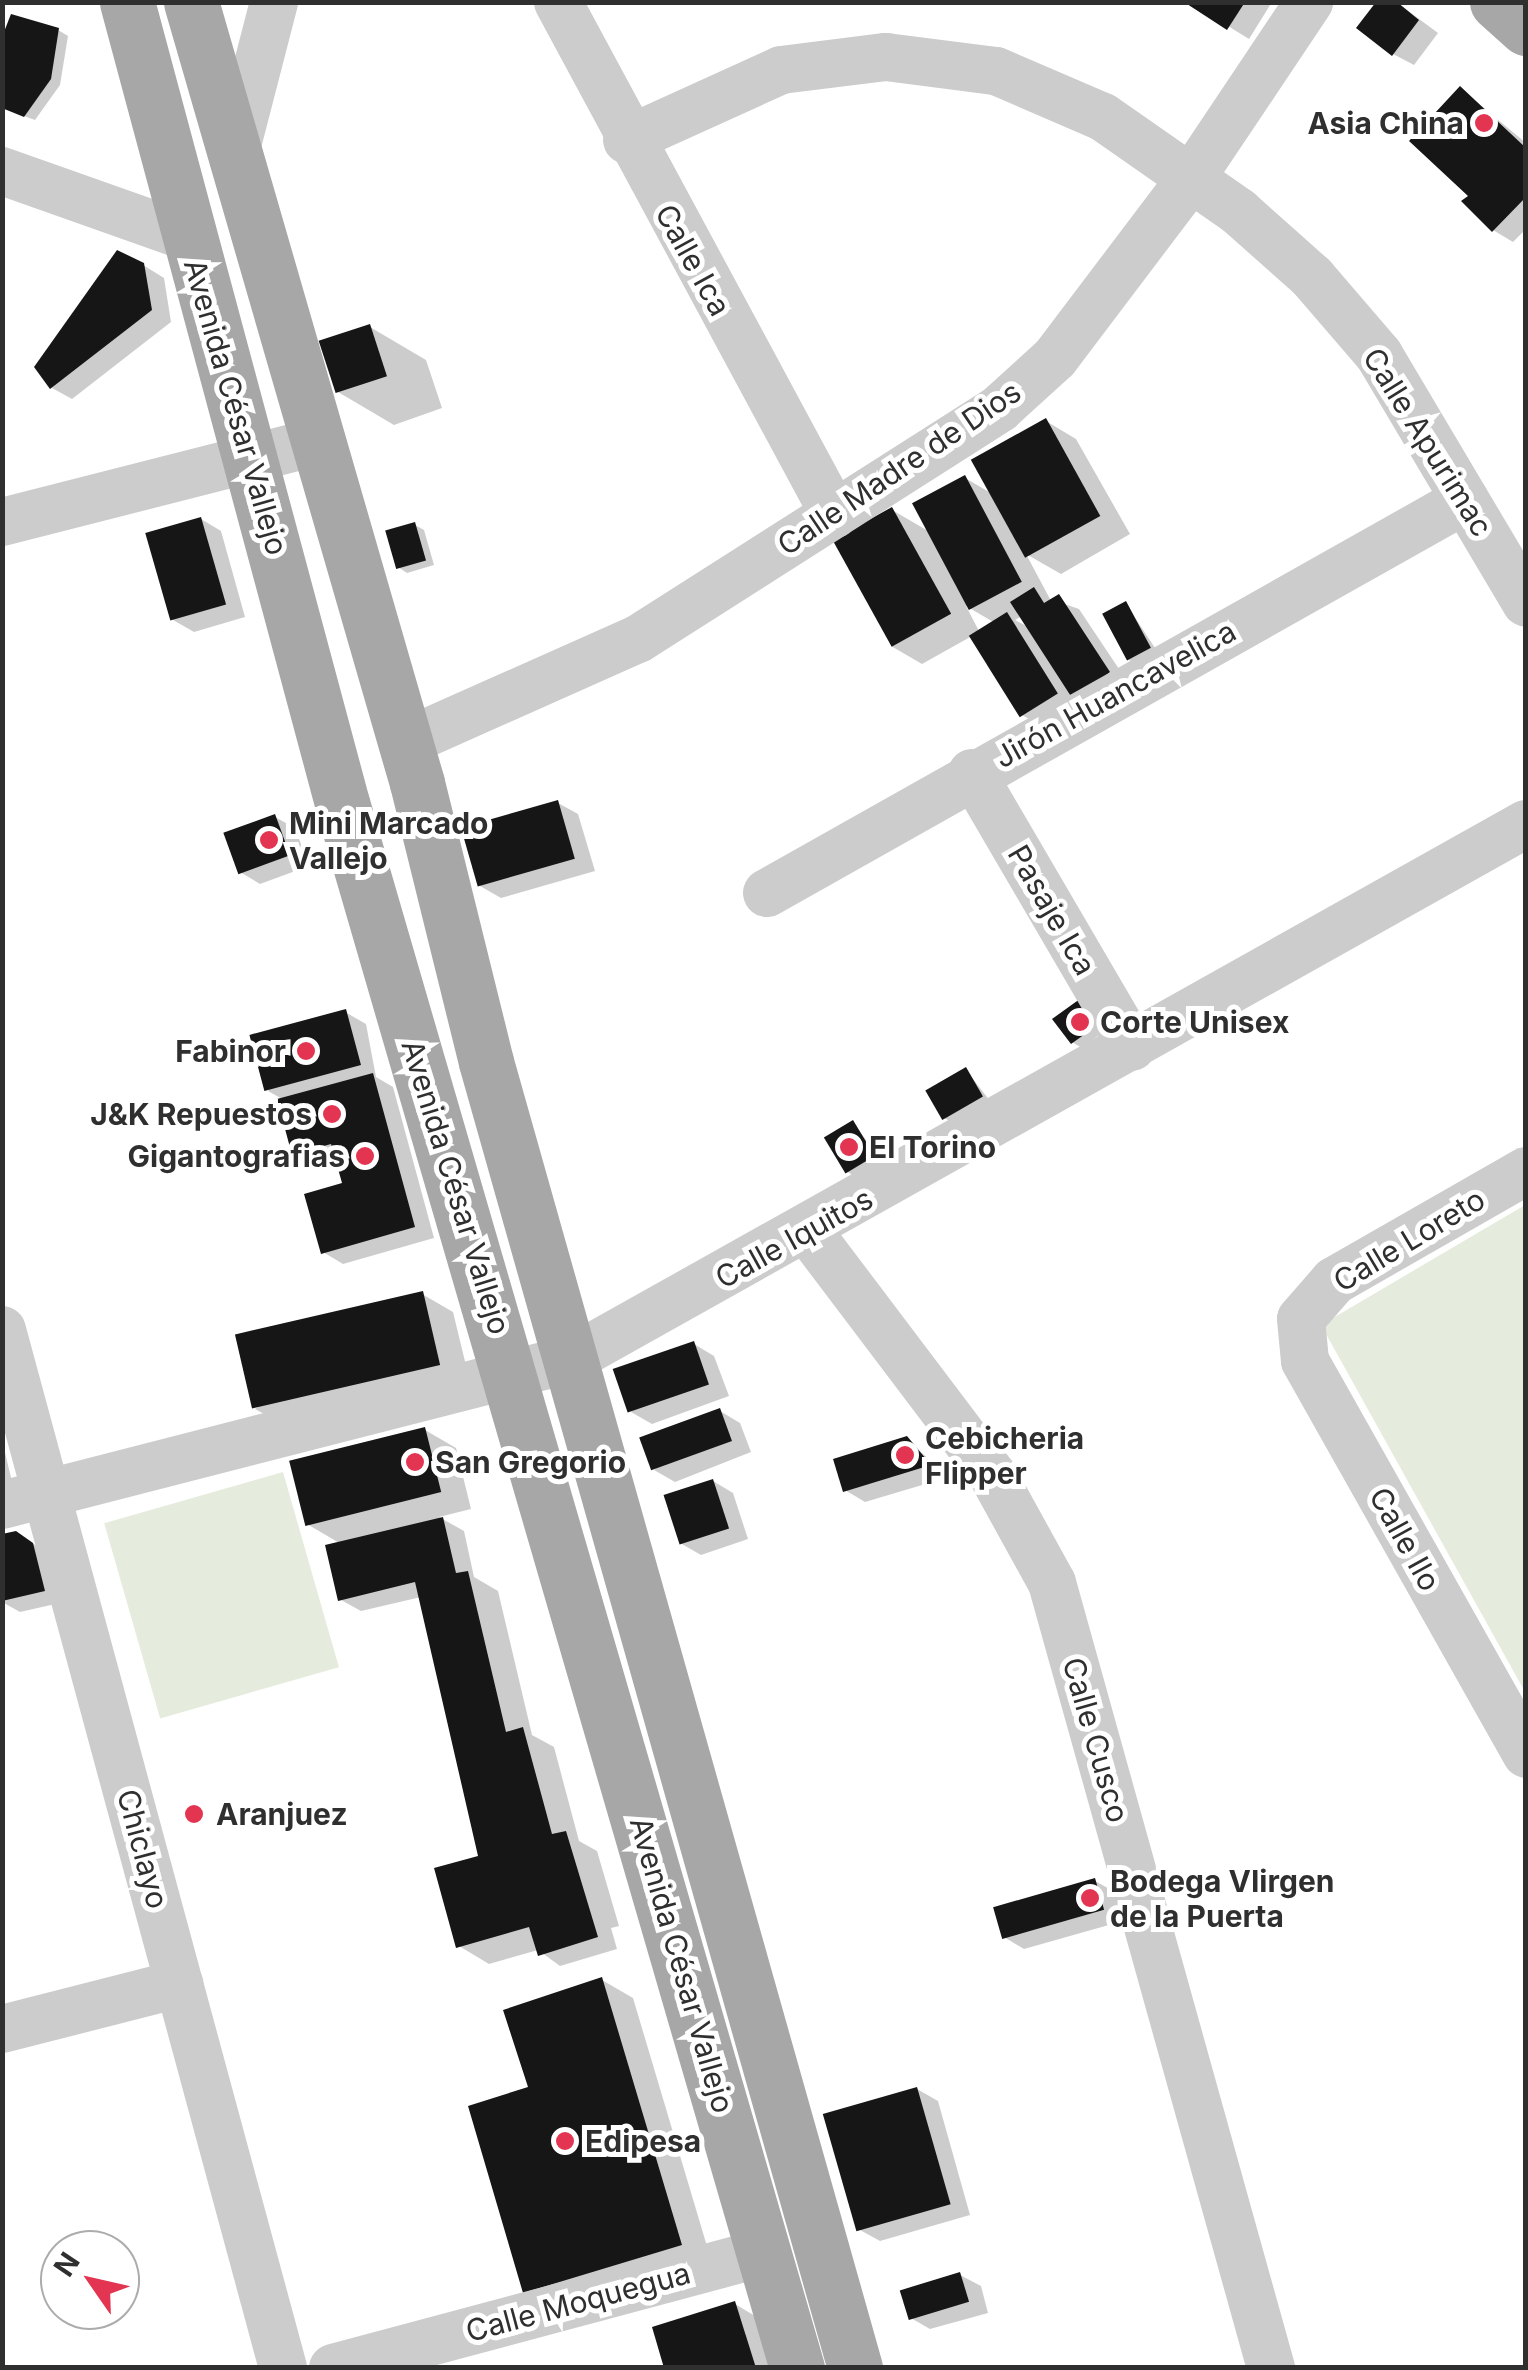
<!DOCTYPE html>
<meta charset="utf-8">
<style>
body{margin:0}
#map{position:relative;width:1528px;height:2370px;overflow:hidden;background:#fff;font-family:Inter,sans-serif}
div>[style]{position:absolute}
.green>*{inset:0;background:#e6ecdd;transform-origin:0 0}
.shadow>*{inset:0;background:#0003}
.building>*{inset:0;background:#161616;transform-origin:0 0}
.minor>*{height:48px;margin:-24px;padding:0 24px;transform-origin:24px;border-radius:24px;background:#ccc}
.major>*{height:55px;margin:-27.5px;padding:0 27.5px;transform-origin:27.5px;border-radius:27.5px;background:#a7a7a7}
.dots>*{width:28px;height:28px;translate:-50% -50%;box-sizing:border-box;border:5px solid #fff;border-radius:50%}
span{translate:-50% -50%;white-space:nowrap;text-align:center;line-height:1.15;-webkit-text-stroke:10px #fff;paint-order:stroke}
.poi-label{font-size:30px;color:#2f2f2f;font-weight:700}
.right{translate:-100% -50%;text-align:right}
.left{translate:0 -50%;text-align:left}
.street-label{font-size:30px;color:#2f2f2f}
.frame{position:absolute;inset:0;border:5px solid #2f2f2f;pointer-events:none}
.north{position:absolute;left:40px;top:2230px;width:100px;height:100px;box-sizing:border-box;background:#fff;border:2px solid #acacac;border-radius:50%;rotate:304deg;font-size:28px;font-weight:700;line-height:40px;text-align:center;color:#2f2f2f}
.north::after{content:'';display:block;margin:auto;width:35px;height:45px;background:#e33451;clip-path:polygon(50% 0,100% 100%,50% 72%,0 100%)}
</style>
<div id="map">
<div class="green">
<i style="clip-path:polygon(1525px 1205px,1525px 1692px,1321px 1325px)"></i>
<i style="left:283px;top:1472px;width:203px;height:186px;rotate:74deg"></i>
</div>
<div class="shadow">
<i style="clip-path:polygon(1189px 2px,1272px 2px,1249px 39px)"></i>
<i style="clip-path:polygon(1396px 2px,1438px 33px,1414px 65px,1393px 54px)"></i>
<i style="clip-path:polygon(58px 30px,68px 36px,60px 85px,35px 120px,2px 108px)"></i>
<i style="clip-path:polygon(1461px 89px,1526px 143px,1526px 229px,1513px 242px,1493px 230px,1473px 197px)"></i>
<i style="clip-path:polygon(143px 265px,164px 278px,171px 322px,72px 399px,52px 388px)"></i>
<i style="clip-path:polygon(370px 327px,426px 360px,442px 408px,394px 425px,338px 392px)"></i>
<i style="clip-path:polygon(evenodd,1046px 421px,1076px 439px,1130px 534px,1061px 574px,1026px 554px,1050px 599px,1079px 609px,1129px 684px,1043px 727px,1022px 715px,972px 636px,922px 664px,891px 646px,892px 510px,930px 532px,965px 478px,996px 496px,1046px 421px,966px 606px,995px 623px,980px 633px,966px 606px,1046px 421px,1022px 616px,1030px 628px,1015px 620px,1022px 616px)"></i>
<i style="clip-path:polygon(201px 519px,221px 531px,245px 617px,194px 632px,173px 620px)"></i>
<i style="clip-path:polygon(415px 525px,424px 530px,434px 565px,407px 573px,398px 567px)"></i>
<i style="clip-path:polygon(1126px 604px,1159px 654px,1139px 665px,1129px 660px)"></i>
<i style="clip-path:polygon(558px 803px,578px 814px,595px 871px,501px 898px,480px 886px)"></i>
<i style="clip-path:polygon(275px 817px,295px 828px,309px 866px,260px 884px,240px 872px)"></i>
<i style="clip-path:polygon(1094px 1004px,1100px 1034px,1082px 1048px,1072px 1042px)"></i>
<i style="clip-path:polygon(345px 1012px,366px 1024px,376px 1077px,393px 1087px,434px 1238px,343px 1264px,323px 1252px,345px 1185px,337px 1159px,315px 1165px,294px 1153px,284px 1100px,268px 1091px)"></i>
<i style="clip-path:polygon(966px 1070px,990px 1101px,954px 1123px,944px 1118px)"></i>
<i style="clip-path:polygon(853px 1123px,883px 1162px,857px 1178px,848px 1172px)"></i>
<i style="clip-path:polygon(422px 1294px,453px 1312px,470px 1382px,286px 1426px,255px 1409px)"></i>
<i style="clip-path:polygon(694px 1344px,714px 1356px,729px 1396px,652px 1424px,631px 1412px)"></i>
<i style="clip-path:polygon(720px 1411px,740px 1423px,751px 1452px,675px 1482px,654px 1470px)"></i>
<i style="clip-path:polygon(425px 1430px,456px 1448px,471px 1509px,439px 1517px,464px 1531px,474px 1577px,498px 1591px,532px 1735px,554px 1747px,579px 1841px,597px 1851px,619px 1926px,611px 1928px,617px 1949px,560px 1966px,538px 1950px,489px 1964px,459px 1946px,481px 1858px,421px 1597px,361px 1611px,341px 1600px,341px 1544px,307px 1524px)"></i>
<i style="clip-path:polygon(906px 1439px,949px 1477px,865px 1502px,845px 1490px)"></i>
<i style="clip-path:polygon(2px 1440px,13px 1486px,2px 1489px)"></i>
<i style="clip-path:polygon(713px 1481px,733px 1493px,748px 1539px,701px 1555px,680px 1543px)"></i>
<i style="clip-path:polygon(16px 1534px,37px 1546px,64px 1602px,20px 1612px,2px 1602px,2px 1537px)"></i>
<i style="clip-path:polygon(1095px 1881px,1115px 1892px,1123px 1921px,1024px 1949px,1004px 1937px)"></i>
<i style="clip-path:polygon(602px 1980px,633px 1998px,712px 2263px,525px 2291px,531px 2089px)"></i>
<i style="clip-path:polygon(917px 2089px,938px 2101px,970px 2215px,880px 2241px,860px 2230px)"></i>
<i style="clip-path:polygon(960px 2275px,981px 2286px,988px 2313px,930px 2329px,909px 2317px)"></i>
<i style="clip-path:polygon(735px 2304px,755px 2316px,772px 2368px,667px 2368px)"></i>
</div>
<div class="building">
<i style="clip-path:polygon(1184px 2px,1245px 2px,1227px 30px)"></i>
<i style="clip-path:polygon(1376px 2px,1397px 2px,1419px 20px,1392px 56px,1356px 28px)"></i>
<i style="clip-path:polygon(11px 14px,59px 28px,51px 79px,24px 117px,2px 108px,2px 37px)"></i>
<i style="clip-path:polygon(1460px 86px,1526px 148px,1526px 197px,1492px 232px,1461px 201px,1468px 196px,1409px 141px)"></i>
<i style="clip-path:polygon(117px 250px,144px 263px,152px 310px,50px 389px,34px 367px)"></i>
<i style="left:370px;top:324px;width:55px;height:54px;rotate:72deg"></i>
<i style="left:1046px;top:418px;width:112px;height:86px;rotate:61deg"></i>
<i style="left:965px;top:475px;width:121px;height:60px;rotate:62deg"></i>
<i style="left:892px;top:507px;width:122px;height:68px;rotate:61deg"></i>
<i style="left:201px;top:517px;width:91px;height:58px;rotate:74deg"></i>
<i style="left:415px;top:522px;width:40px;height:31px;rotate:74deg"></i>
<i style="clip-path:polygon(1034px 587px,1044px 603px,1059px 594px,1110px 672px,1074px 701px,1010px 602px)"></i>
<i style="left:1126px;top:601px;width:53px;height:27px;rotate:62deg"></i>
<i style="left:1007px;top:612px;width:96px;height:45px;rotate:58deg"></i>
<i style="left:558px;top:800px;width:61px;height:101px;rotate:74deg"></i>
<i style="left:275px;top:814px;width:44px;height:55px;rotate:70deg"></i>
<i style="clip-path:polygon(1084px 996px,1093px 1007px,1092px 1029px,1071px 1044px,1052px 1019px)"></i>
<i style="left:346px;top:1009px;width:58px;height:100px;rotate:75deg"></i>
<i style="left:966px;top:1067px;width:34px;height:47px;rotate:60deg"></i>
<i style="clip-path:polygon(373px 1073px,415px 1227px,321px 1254px,304px 1194px,342px 1183px,331px 1144px,292px 1155px,277px 1099px)"></i>
<i style="left:853px;top:1120px;width:42px;height:34px;rotate:59deg"></i>
<i style="left:423px;top:1291px;width:76px;height:193px;rotate:77deg"></i>
<i style="left:694px;top:1341px;width:46px;height:86px;rotate:71deg"></i>
<i style="left:720px;top:1408px;width:35px;height:86px;rotate:70deg"></i>
<i style="left:425px;top:1427px;width:67px;height:140px;rotate:76deg"></i>
<i style="clip-path:polygon(907px 1436px,931px 1465px,843px 1492px,833px 1459px)"></i>
<i style="left:713px;top:1479px;width:52px;height:52px;rotate:72deg"></i>
<i style="clip-path:polygon(443px 1517px,456px 1573px,468px 1571px,506px 1732px,523px 1727px,552px 1834px,566px 1831px,598px 1937px,538px 1956px,529px 1927px,456px 1948px,434px 1868px,478px 1856px,415px 1582px,338px 1601px,325px 1545px)"></i>
<i style="clip-path:polygon(16px 1531px,33px 1543px,45px 1591px,2px 1601px,2px 1534px)"></i>
<i style="left:1095px;top:1878px;width:33px;height:106px;rotate:74deg"></i>
<i style="clip-path:polygon(602px 1977px,682px 2245px,523px 2293px,468px 2106px,528px 2087px,503px 2010px)"></i>
<i style="left:917px;top:2087px;width:122px;height:98px;rotate:74deg"></i>
<i style="left:960px;top:2272px;width:31px;height:63px;rotate:73deg"></i>
<i style="clip-path:polygon(735px 2301px,756px 2368px,664px 2368px,652px 2327px)"></i>
</div>
<div class="minor">
<i style="left:558px;top:2px;width:582px;rotate:61.67deg"></i>
<i style="left:627px;top:140px;width:169px;rotate:-24.4deg"></i>
<i style="left:781px;top:70px;width:106px;rotate:-7.1deg"></i>
<i style="left:886px;top:57px;width:111px;rotate:7.3deg"></i>
<i style="left:996px;top:71px;width:116px;rotate:23.3deg"></i>
<i style="left:1103px;top:117px;width:166px;rotate:34.9deg"></i>
<i style="left:1239px;top:212px;width:98px;rotate:41.7deg"></i>
<i style="left:1312px;top:277px;width:103px;rotate:49.3deg"></i>
<i style="left:1379px;top:355px;width:288px;rotate:59.3deg"></i>
<i style="left:234px;top:157px;width:160px;rotate:-75.5deg"></i>
<i style="left:2px;top:171px;width:195px;rotate:19.5deg"></i>
<i style="left:2px;top:522px;width:324px;rotate:-14.3deg"></i>
<i style="left:404px;top:743px;width:256px;rotate:-24deg"></i>
<i style="left:638px;top:639px;width:429px;rotate:-32.5deg"></i>
<i style="left:1000px;top:408px;width:74px;rotate:-42.3deg"></i>
<i style="left:1055px;top:358px;width:227px;rotate:-52.9deg"></i>
<i style="left:1192px;top:177px;width:211px;rotate:-56.2deg"></i>
<i style="left:972px;top:773px;width:317px;rotate:59.7deg"></i>
<i style="left:767px;top:893px;width:801px;rotate:-29.38deg"></i>
<i style="left:1526px;top:1171px;width:221px;rotate:150.2deg"></i>
<i style="left:1334px;top:1281px;width:50px;rotate:131deg"></i>
<i style="left:1301px;top:1319px;width:42px;rotate:84.6deg"></i>
<i style="left:1305px;top:1361px;width:451px;rotate:60.6deg"></i>
<i style="left:808px;top:1231px;width:307px;rotate:52.9deg"></i>
<i style="left:993px;top:1476px;width:122px;rotate:61.1deg"></i>
<i style="left:1052px;top:1583px;width:815px;rotate:74.41deg"></i>
<i style="left:2px;top:1330px;width:1075px;rotate:74.85deg"></i>
<i style="left:2px;top:1505px;width:587px;rotate:-14.39deg"></i>
<i style="left:571px;top:1359px;width:1095px;rotate:-29.26deg"></i>
<i style="left:2px;top:2029px;width:183px;rotate:-14.3deg"></i>
<i style="left:333px;top:2368px;width:447px;rotate:-15deg"></i>
</div>
<div class="major">
<i style="left:127px;top:2px;width:829px;rotate:74.98deg"></i>
<i style="left:342px;top:803px;width:1630px;rotate:73.79deg"></i>
<i style="left:191px;top:2px;width:813px;rotate:73.86deg"></i>
<i style="left:417px;top:783px;width:287px;rotate:76.1deg"></i>
<i style="left:486px;top:1062px;width:1357px;rotate:74.22deg"></i>
<i style="left:1497px;top:2px;width:39px;rotate:42deg"></i>
</div>
<div class="dots">
<i style="left:1484px;top:123px;background:#e33451"></i>
<i style="left:269px;top:840px;background:#e33451"></i>
<i style="left:1080px;top:1022px;background:#e33451"></i>
<i style="left:306px;top:1051px;background:#e33451"></i>
<i style="left:332px;top:1114px;background:#e33451"></i>
<i style="left:849px;top:1147px;background:#e33451"></i>
<i style="left:365px;top:1156px;background:#e33451"></i>
<i style="left:905px;top:1455px;background:#e33451"></i>
<i style="left:415px;top:1462px;background:#e33451"></i>
<i style="left:194px;top:1814px;background:#e33451"></i>
<i style="left:1090px;top:1898px;background:#e33451"></i>
<i style="left:565px;top:2141px;background:#e33451"></i>
</div>
<div class="poi-label">
<span class="right" style="left:1464px;top:123px">Asia China</span>
<span class="left" style="left:289px;top:840px">Mini Marcado<br>Vallejo</span>
<span class="left" style="left:1100px;top:1022px">Corte Unisex</span>
<span class="right" style="left:286px;top:1051px">Fabinor</span>
<span class="right" style="left:312px;top:1114px">J&amp;K Repuestos</span>
<span class="left" style="left:869px;top:1147px">El Torino</span>
<span class="right" style="left:345px;top:1156px">Gigantografias</span>
<span class="left" style="left:925px;top:1455px">Cebicheria<br>Flipper</span>
<span class="left" style="left:435px;top:1462px">San Gregorio</span>
<span class="left" style="left:216px;top:1814px">Aranjuez</span>
<span class="left" style="left:1110px;top:1898px">Bodega VIirgen<br>de la Puerta</span>
<span class="left" style="left:585px;top:2141px">Edipesa</span>
</div>
<div class="street-label">
<span style="left:693px;top:260px;rotate:61deg">Calle Ica</span>
<span style="left:236px;top:407px;rotate:74deg">Avenida César Vallejo</span>
<span style="left:1428px;top:442px;rotate:58deg">Calle Apurimac</span>
<span style="left:899px;top:468px;rotate:-34deg">Calle Madre de Dios</span>
<span style="left:1115px;top:694px;rotate:-29deg">Jirón Huancavelica</span>
<span style="left:1052px;top:910px;rotate:60deg">Pasaje Ica</span>
<span style="left:456px;top:1187px;rotate:73deg">Avenida César Vallejo</span>
<span style="left:794px;top:1238px;rotate:-29deg">Calle Iquitos</span>
<span style="left:1409px;top:1240px;rotate:-31deg">Calle Loreto</span>
<span style="left:1405px;top:1539px;rotate:61deg">Calle Ilo</span>
<span style="left:1096px;top:1740px;rotate:74deg">Calle Cusco</span>
<span style="left:143px;top:1849px;rotate:75deg">Chiclayo</span>
<span style="left:682px;top:1965px;rotate:74deg">Avenida César Vallejo</span>
<span style="left:578px;top:2302px;rotate:-15deg">Calle Moquegua</span>
</div>
<div class="frame"></div>
<div class="north">N</div>
</div>
